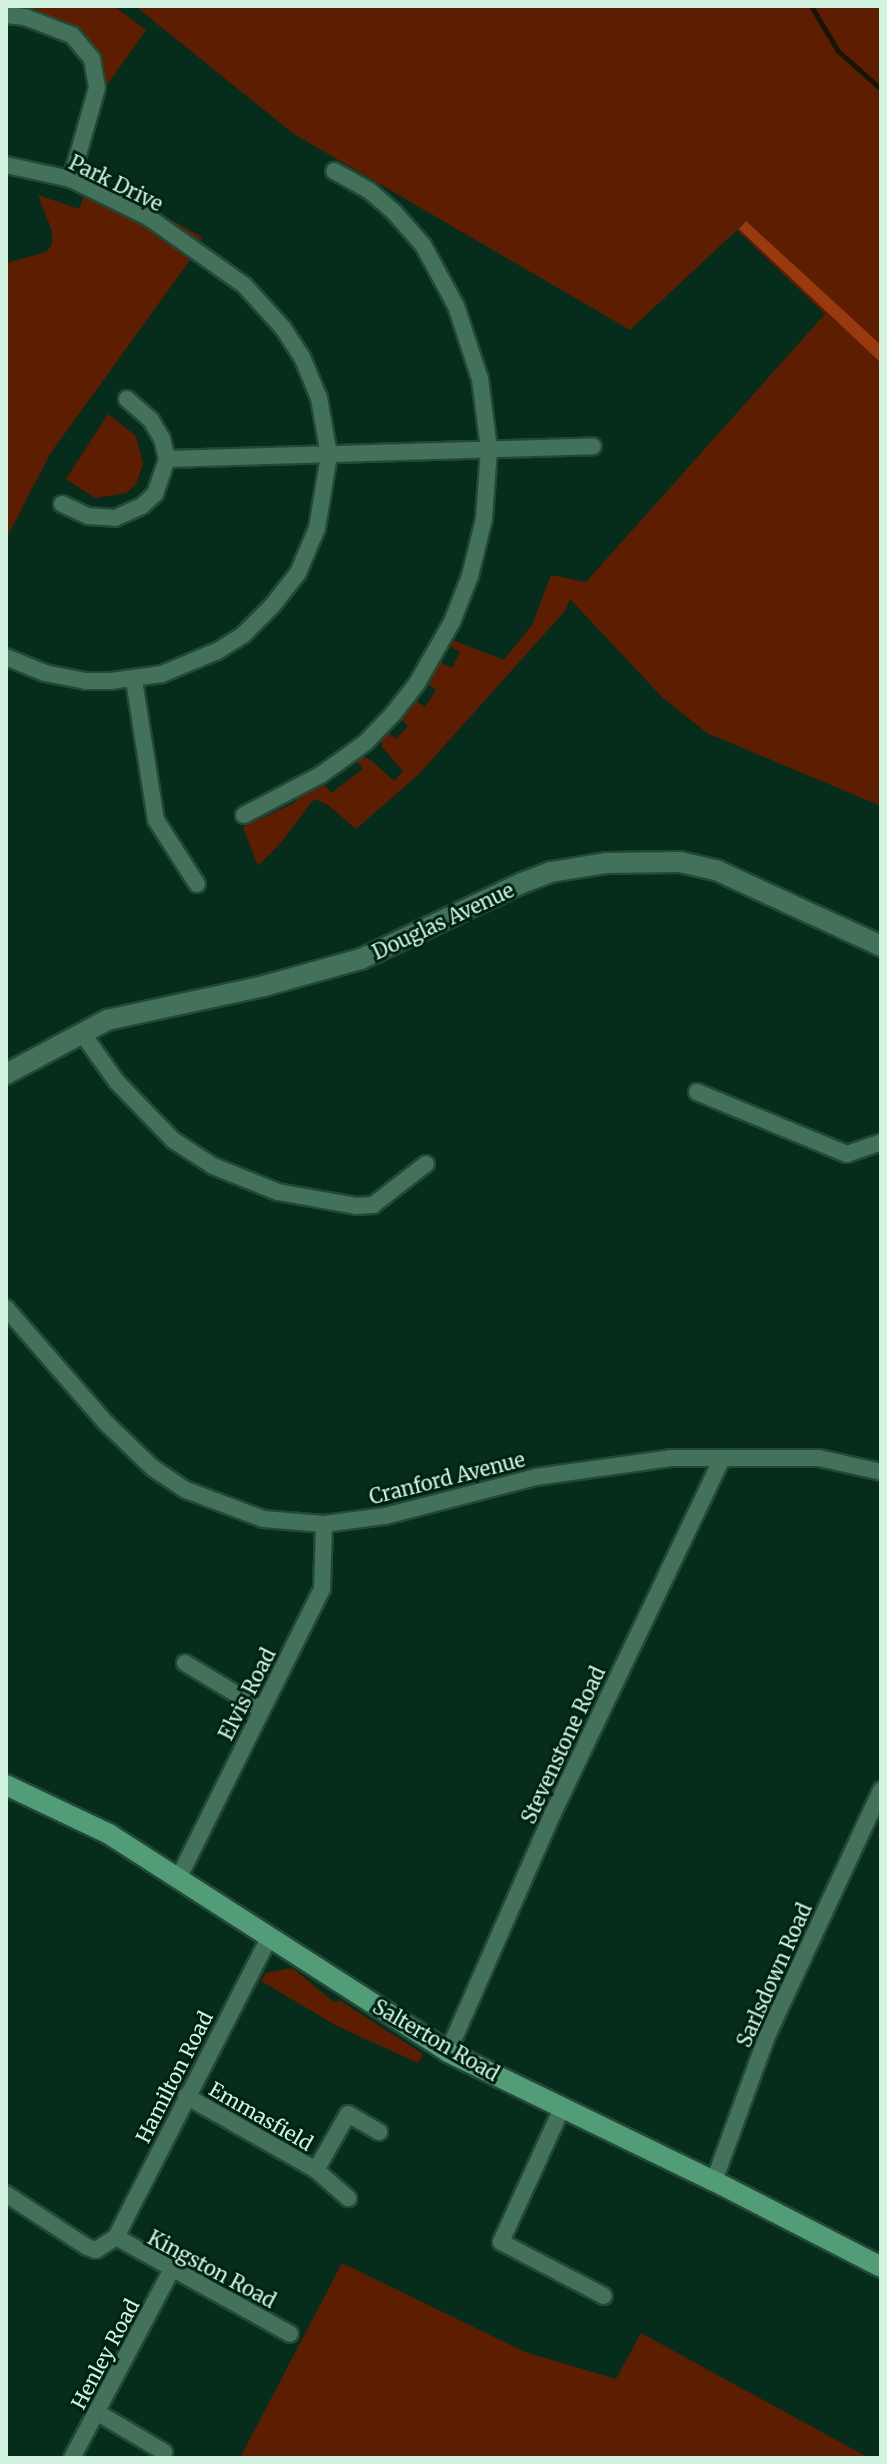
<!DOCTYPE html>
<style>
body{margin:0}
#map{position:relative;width:887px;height:2464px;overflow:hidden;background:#062c1c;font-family:Merriweather,serif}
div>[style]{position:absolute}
.green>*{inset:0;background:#5d1d01}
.forest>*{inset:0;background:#99390e}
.stream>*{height:5px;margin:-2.5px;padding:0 2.5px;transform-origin:2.5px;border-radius:2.5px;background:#181506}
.roads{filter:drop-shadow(2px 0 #224837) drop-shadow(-2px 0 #224837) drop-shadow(0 2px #224837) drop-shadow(0 -2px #224837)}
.minor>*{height:16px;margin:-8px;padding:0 8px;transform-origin:8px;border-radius:8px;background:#44715a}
.tertiary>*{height:20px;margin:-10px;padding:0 10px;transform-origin:10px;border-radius:10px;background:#44715a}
.secondary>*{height:20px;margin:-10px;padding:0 10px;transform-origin:10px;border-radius:10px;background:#529d78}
span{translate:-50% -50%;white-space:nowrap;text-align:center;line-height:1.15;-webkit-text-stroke:6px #002213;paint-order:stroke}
.street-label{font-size:20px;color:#d1f3e0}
.frame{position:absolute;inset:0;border:8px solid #d1f3e0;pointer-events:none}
</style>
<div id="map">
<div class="green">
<i style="clip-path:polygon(6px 6px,114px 6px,146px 30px,102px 92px,99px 61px,88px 39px,59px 20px,6px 9px)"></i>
<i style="clip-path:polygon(135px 6px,881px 6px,881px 806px,707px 733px,662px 697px,570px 599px,565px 611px,418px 775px,356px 829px,328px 805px,314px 799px,279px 845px,258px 866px,243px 827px,296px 802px,295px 798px,322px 782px,331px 793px,363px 769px,355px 759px,364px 757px,372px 761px,394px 781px,403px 771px,382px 747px,381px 740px,386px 730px,396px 739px,408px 726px,398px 716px,413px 698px,425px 707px,436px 690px,424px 681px,438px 661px,452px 668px,460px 652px,448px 645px,450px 639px,504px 660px,532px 625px,551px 575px,586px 582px,825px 314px,737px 230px,630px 330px,294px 134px)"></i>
<i style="clip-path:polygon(82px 170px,202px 237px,193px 256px,50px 454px,6px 539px,6px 263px,46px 252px,52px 245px,52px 231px,38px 195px,79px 209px,85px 193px)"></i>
<i style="clip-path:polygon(108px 414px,136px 436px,143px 464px,136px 484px,127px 493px,95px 498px,66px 479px)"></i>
<i style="clip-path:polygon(292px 1968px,334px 2002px,341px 2001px,423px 2054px,418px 2063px,337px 2026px,261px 1981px,266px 1973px)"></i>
<i style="clip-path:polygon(342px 2263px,525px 2352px,616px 2379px,641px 2333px,869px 2458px,240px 2458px)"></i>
</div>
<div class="forest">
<i style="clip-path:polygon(746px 221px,881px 345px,881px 363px,739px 229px)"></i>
</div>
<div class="stream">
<i style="left:811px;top:6px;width:52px;rotate:59deg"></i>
<i style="left:838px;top:51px;width:57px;rotate:41.5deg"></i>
</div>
<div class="roads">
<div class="minor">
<i style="left:6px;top:15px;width:19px;rotate:6deg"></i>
<i style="left:25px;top:17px;width:50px;rotate:21deg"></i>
<i style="left:72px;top:35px;width:31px;rotate:50deg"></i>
<i style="left:92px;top:59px;width:29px;rotate:80deg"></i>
<i style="left:97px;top:88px;width:95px;rotate:105.9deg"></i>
<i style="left:6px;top:165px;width:66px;rotate:12.2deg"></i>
<i style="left:71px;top:179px;width:86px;rotate:26.3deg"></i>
<i style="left:148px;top:217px;width:118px;rotate:35.3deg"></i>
<i style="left:244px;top:285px;width:58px;rotate:47.8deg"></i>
<i style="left:283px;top:328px;width:35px;rotate:57deg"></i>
<i style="left:302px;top:357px;width:44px;rotate:67.5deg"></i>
<i style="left:319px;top:398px;width:58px;rotate:80deg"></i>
<i style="left:329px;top:455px;width:74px;rotate:99.3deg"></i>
<i style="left:317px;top:528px;width:49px;rotate:112.9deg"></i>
<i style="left:298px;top:573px;width:42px;rotate:128.2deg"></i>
<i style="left:272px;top:606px;width:41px;rotate:135deg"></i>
<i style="left:243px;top:635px;width:31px;rotate:148deg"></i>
<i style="left:217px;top:651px;width:60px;rotate:157.3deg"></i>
<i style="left:162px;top:674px;width:51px;rotate:172.2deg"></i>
<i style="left:111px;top:681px;width:25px;rotate:180deg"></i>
<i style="left:86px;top:681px;width:42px;rotate:-169deg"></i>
<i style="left:45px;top:673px;width:42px;rotate:-157.7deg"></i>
<i style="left:167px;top:459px;width:426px;rotate:-1.7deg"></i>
<i style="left:62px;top:504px;width:29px;rotate:25deg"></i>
<i style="left:88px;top:516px;width:27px;rotate:4deg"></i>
<i style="left:115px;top:518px;width:30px;rotate:-24deg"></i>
<i style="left:142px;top:506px;width:18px;rotate:-43deg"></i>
<i style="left:155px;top:494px;width:37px;rotate:-71deg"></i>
<i style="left:167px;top:459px;width:21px;rotate:-104deg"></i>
<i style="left:162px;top:439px;width:22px;rotate:-120deg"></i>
<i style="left:151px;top:420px;width:32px;rotate:-139deg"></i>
<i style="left:134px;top:680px;width:142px;rotate:81.1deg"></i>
<i style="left:156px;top:820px;width:76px;rotate:57.4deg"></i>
<i style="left:244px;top:815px;width:88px;rotate:-27.7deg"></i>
<i style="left:322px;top:774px;width:53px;rotate:-35.8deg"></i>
<i style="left:365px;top:743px;width:40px;rotate:-46deg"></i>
<i style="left:393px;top:714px;width:37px;rotate:-52deg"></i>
<i style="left:416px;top:685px;width:73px;rotate:-60.3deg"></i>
<i style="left:452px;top:622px;width:49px;rotate:-68.6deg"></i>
<i style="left:470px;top:576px;width:59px;rotate:-76.2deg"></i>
<i style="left:484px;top:519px;width:70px;rotate:-85.9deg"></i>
<i style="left:489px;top:449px;width:71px;rotate:-97.3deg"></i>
<i style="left:480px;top:379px;width:77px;rotate:-108.2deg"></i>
<i style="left:456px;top:306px;width:69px;rotate:-118.4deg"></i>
<i style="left:423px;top:245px;width:44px;rotate:-131.3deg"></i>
<i style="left:394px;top:212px;width:32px;rotate:-139deg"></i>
<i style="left:370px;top:191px;width:41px;rotate:-150.9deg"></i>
<i style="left:82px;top:1033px;width:60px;rotate:54.5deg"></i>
<i style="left:117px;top:1082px;width:81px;rotate:46deg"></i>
<i style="left:173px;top:1140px;width:48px;rotate:33deg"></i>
<i style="left:213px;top:1166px;width:70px;rotate:21.8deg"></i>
<i style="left:278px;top:1192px;width:79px;rotate:10.2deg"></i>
<i style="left:356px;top:1206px;width:17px;rotate:-3deg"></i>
<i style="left:373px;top:1205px;width:67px;rotate:-37.7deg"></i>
<i style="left:697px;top:1092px;width:162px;rotate:22.5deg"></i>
<i style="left:847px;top:1154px;width:36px;rotate:-19deg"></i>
<i style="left:6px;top:1308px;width:151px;rotate:49deg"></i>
<i style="left:105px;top:1422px;width:66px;rotate:43.8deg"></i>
<i style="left:153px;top:1468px;width:40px;rotate:34deg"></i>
<i style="left:186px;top:1490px;width:82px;rotate:20.6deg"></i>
<i style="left:263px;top:1519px;width:61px;rotate:4.7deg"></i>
<i style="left:324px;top:1524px;width:62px;rotate:-7.5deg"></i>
<i style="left:385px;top:1516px;width:156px;rotate:-14.5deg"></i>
<i style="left:536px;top:1477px;width:136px;rotate:-8deg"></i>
<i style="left:671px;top:1458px;width:148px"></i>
<i style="left:819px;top:1458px;width:64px;rotate:12.7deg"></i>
<i style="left:185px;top:1663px;width:89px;rotate:31.2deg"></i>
<i style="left:179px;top:1877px;width:322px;rotate:-63.6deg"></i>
<i style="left:322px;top:1589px;width:65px;rotate:-88.2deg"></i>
<i style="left:448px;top:2052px;width:261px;rotate:-66.3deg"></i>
<i style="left:553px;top:1813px;width:393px;rotate:-64.5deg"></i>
<i style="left:186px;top:2096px;width:150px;rotate:29.6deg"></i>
<i style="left:316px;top:2170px;width:43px;rotate:41.2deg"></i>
<i style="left:562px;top:2108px;width:147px;rotate:114.5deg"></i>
<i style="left:501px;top:2242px;width:116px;rotate:27.7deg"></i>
<i style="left:316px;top:2170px;width:64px;rotate:-60.3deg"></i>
<i style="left:348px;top:2114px;width:36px;rotate:30deg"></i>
<i style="left:714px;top:2181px;width:154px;rotate:-69.9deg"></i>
<i style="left:767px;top:2036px;width:271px;rotate:-65.1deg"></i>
<i style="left:6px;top:2194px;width:97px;rotate:33.2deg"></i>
<i style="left:87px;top:2247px;width:9px;rotate:18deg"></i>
<i style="left:96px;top:2250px;width:24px;rotate:-33deg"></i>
<i style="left:116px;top:2237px;width:338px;rotate:-62.9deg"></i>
<i style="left:116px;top:2237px;width:199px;rotate:29.1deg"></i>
<i style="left:98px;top:2413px;width:77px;rotate:30.6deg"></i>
<i style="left:72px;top:2458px;width:214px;rotate:-62.1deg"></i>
</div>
<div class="tertiary">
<i style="left:6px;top:1074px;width:115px;rotate:-28.1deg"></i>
<i style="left:107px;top:1020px;width:161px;rotate:-12.2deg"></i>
<i style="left:264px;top:986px;width:101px;rotate:-15.6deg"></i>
<i style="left:361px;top:959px;width:178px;rotate:-25.3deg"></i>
<i style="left:522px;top:883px;width:31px;rotate:-21deg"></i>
<i style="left:551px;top:872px;width:57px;rotate:-9.1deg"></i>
<i style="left:607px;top:863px;width:73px;rotate:-0.8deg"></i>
<i style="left:680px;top:862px;width:37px;rotate:13deg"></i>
<i style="left:716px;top:870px;width:182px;rotate:24.7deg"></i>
</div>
<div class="secondary">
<i style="left:6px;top:1785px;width:114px;rotate:25.4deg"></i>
<i style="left:109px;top:1834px;width:403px;rotate:32.7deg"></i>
<i style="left:448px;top:2052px;width:296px;rotate:25.9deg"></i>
<i style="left:714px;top:2181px;width:188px;rotate:27.2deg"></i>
</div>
</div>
<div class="street-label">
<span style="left:116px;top:183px;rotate:26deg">Park Drive</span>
<span style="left:443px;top:921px;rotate:-25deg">Douglas Avenue</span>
<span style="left:447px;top:1478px;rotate:-14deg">Cranford Avenue</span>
<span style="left:247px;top:1694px;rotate:-63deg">Elvis Road</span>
<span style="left:563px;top:1745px;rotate:-65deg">Stevenstone Road</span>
<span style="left:774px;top:1975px;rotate:-66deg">Sarlsdown Road</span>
<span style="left:436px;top:2040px;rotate:30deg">Salterton Road</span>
<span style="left:174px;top:2077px;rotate:-63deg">Hamilton Road</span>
<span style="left:261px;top:2116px;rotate:30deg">Emmasfield</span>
<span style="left:212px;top:2269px;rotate:28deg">Kingston Road</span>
<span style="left:105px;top:2354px;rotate:-62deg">Henley Road</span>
</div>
<div class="frame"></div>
</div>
